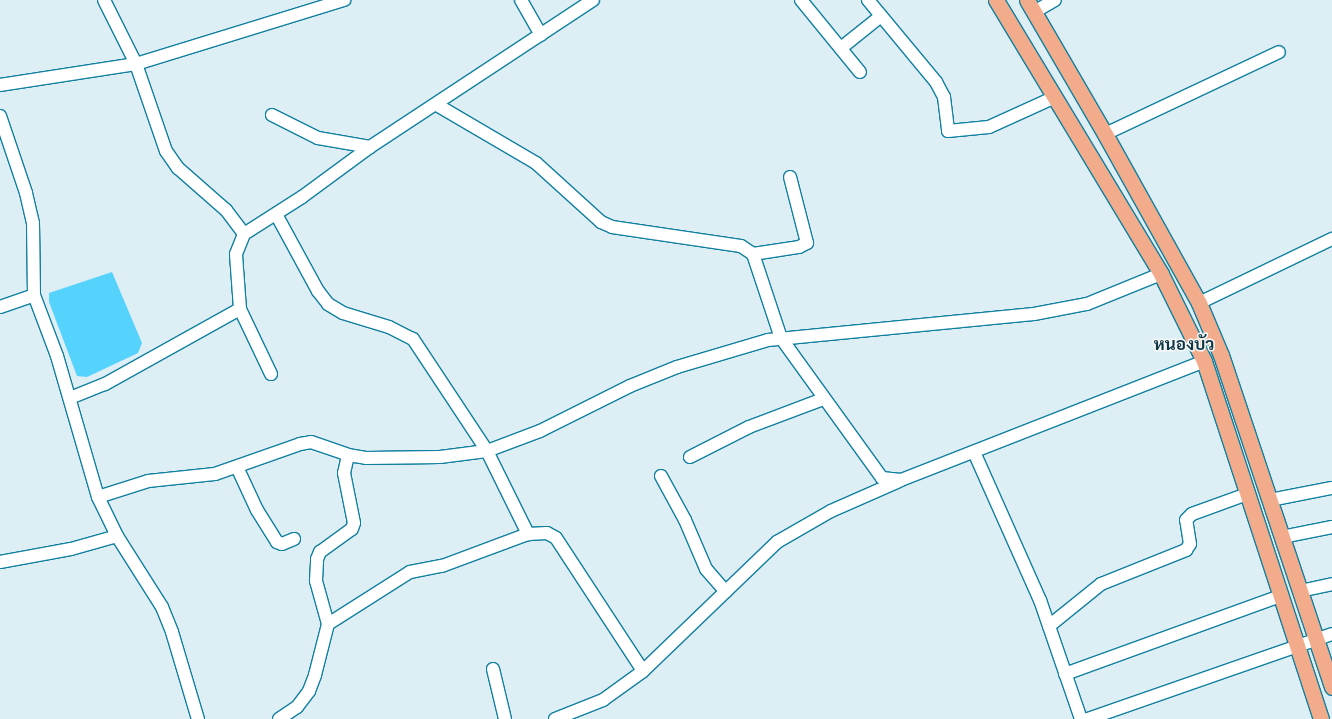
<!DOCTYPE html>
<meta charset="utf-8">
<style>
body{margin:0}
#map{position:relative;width:1332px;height:719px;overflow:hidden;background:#ddeef5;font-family:"Zilla Slab",Sarabun,serif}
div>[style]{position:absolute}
.water>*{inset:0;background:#56d3fd}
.roads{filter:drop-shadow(1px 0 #1180a0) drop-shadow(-1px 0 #1180a0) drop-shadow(0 1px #1180a0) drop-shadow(0 -1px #1180a0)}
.minor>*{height:12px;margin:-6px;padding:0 6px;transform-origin:6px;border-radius:6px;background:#fff}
.major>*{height:15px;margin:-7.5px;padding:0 7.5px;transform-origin:7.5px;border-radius:7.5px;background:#f2ac8c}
span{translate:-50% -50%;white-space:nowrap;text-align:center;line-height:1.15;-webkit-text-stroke:3px #f8f8f8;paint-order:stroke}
.district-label{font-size:17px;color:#0d3745;font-weight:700}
</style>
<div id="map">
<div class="water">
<i style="clip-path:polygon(112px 272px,142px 343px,138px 353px,87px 377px,77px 376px,49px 302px,49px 293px)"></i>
</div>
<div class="roads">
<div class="minor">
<i style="left:104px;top:0;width:72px;rotate:63.4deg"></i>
<i style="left:136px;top:64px;width:92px;rotate:71deg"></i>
<i style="left:166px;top:151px;width:21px;rotate:55deg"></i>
<i style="left:178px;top:168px;width:64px;rotate:41.2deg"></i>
<i style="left:226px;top:210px;width:30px;rotate:53deg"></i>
<i style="left:521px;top:0;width:40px;rotate:60.3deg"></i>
<i style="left:801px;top:0;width:93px;rotate:50.7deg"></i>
<i style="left:868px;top:0;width:107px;rotate:50.3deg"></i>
<i style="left:936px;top:82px;width:17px;rotate:62deg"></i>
<i style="left:944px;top:97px;width:34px;rotate:83deg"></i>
<i style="left:948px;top:131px;width:41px;rotate:-5.6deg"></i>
<i style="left:989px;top:127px;width:72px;rotate:-24.4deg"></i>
<i style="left:1034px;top:12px;width:24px;rotate:-30deg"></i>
<i style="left:841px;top:48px;width:51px;rotate:-38.7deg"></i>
<i style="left:0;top:85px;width:138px;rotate:-8.8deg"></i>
<i style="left:136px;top:64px;width:218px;rotate:-17.1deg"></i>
<i style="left:437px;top:105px;width:115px;rotate:30.4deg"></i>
<i style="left:536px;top:163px;width:88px;rotate:42.2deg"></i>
<i style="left:601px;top:222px;width:12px;rotate:24deg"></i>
<i style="left:612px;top:227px;width:130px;rotate:8.4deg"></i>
<i style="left:741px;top:246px;width:14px;rotate:34deg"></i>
<i style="left:753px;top:254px;width:89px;rotate:71.6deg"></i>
<i style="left:781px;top:338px;width:173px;rotate:54.2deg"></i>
<i style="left:882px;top:478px;width:19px;rotate:6deg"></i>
<i style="left:901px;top:480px;width:326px;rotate:-21.4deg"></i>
<i style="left:272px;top:115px;width:51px;rotate:26.6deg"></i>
<i style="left:318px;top:138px;width:53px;rotate:9.8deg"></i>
<i style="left:0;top:116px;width:81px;rotate:71.3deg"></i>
<i style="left:26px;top:193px;width:31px;rotate:77deg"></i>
<i style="left:33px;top:223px;width:72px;rotate:89.2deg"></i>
<i style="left:34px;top:295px;width:65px;rotate:69.3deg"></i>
<i style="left:57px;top:356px;width:147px;rotate:73.8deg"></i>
<i style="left:98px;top:497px;width:43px;rotate:64deg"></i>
<i style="left:117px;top:536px;width:84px;rotate:57.6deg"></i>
<i style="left:162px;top:607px;width:27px;rotate:68deg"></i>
<i style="left:172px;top:632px;width:91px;rotate:73.4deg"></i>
<i style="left:1105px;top:134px;width:192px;rotate:-25.2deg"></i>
<i style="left:276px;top:214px;width:88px;rotate:61.4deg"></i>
<i style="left:318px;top:291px;width:16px;rotate:52deg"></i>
<i style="left:328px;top:304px;width:17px;rotate:31deg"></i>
<i style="left:343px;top:313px;width:48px;rotate:16.9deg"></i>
<i style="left:389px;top:327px;width:27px;rotate:27deg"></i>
<i style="left:413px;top:339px;width:134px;rotate:56.5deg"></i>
<i style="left:487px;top:451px;width:93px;rotate:63.7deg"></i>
<i style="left:753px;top:254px;width:47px;rotate:-8.7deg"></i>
<i style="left:799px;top:247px;width:9px;rotate:-27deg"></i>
<i style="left:807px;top:243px;width:68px;rotate:-104.4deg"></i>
<i style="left:1199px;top:303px;width:148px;rotate:-25.7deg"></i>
<i style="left:0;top:307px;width:36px;rotate:-19deg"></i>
<i style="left:271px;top:374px;width:72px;rotate:-115.5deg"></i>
<i style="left:240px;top:309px;width:55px;rotate:-94.2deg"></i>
<i style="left:236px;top:254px;width:22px;rotate:-68deg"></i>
<i style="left:244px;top:234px;width:69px;rotate:-32.5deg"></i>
<i style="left:302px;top:197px;width:84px;rotate:-36.3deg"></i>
<i style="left:370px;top:147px;width:267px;rotate:-33.4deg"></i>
<i style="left:70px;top:398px;width:38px;rotate:-22deg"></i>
<i style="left:105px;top:384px;width:154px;rotate:-29.1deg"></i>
<i style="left:974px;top:452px;width:162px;rotate:66deg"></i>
<i style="left:1040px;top:600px;width:126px;rotate:71deg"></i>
<i style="left:690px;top:457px;width:66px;rotate:-27deg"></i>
<i style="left:749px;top:427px;width:79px;rotate:-20.7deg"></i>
<i style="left:237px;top:467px;width:47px;rotate:65.1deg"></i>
<i style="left:257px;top:510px;width:38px;rotate:58deg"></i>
<i style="left:277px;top:542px;width:5px;rotate:22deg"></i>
<i style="left:282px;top:544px;width:13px;rotate:-23deg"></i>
<i style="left:661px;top:476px;width:50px;rotate:61.4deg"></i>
<i style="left:685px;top:520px;width:53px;rotate:66.8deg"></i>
<i style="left:706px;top:569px;width:30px;rotate:49deg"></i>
<i style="left:98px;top:497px;width:52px;rotate:-17.7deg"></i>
<i style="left:148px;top:481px;width:67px;rotate:-6deg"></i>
<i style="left:215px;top:474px;width:90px;rotate:-19.4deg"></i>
<i style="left:300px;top:444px;width:11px;rotate:-10deg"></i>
<i style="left:311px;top:442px;width:39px;rotate:19deg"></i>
<i style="left:348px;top:455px;width:18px;rotate:9deg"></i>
<i style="left:366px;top:458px;width:74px;rotate:-0.8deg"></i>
<i style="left:440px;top:457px;width:47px;rotate:-7.3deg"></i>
<i style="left:487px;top:451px;width:57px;rotate:-20.7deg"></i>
<i style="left:540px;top:431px;width:101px;rotate:-26.6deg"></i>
<i style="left:630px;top:386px;width:51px;rotate:-22deg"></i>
<i style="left:677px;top:367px;width:95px;rotate:-16.5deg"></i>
<i style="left:768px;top:340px;width:267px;rotate:-5.6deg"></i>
<i style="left:1034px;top:314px;width:54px;rotate:-10.7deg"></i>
<i style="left:1087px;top:304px;width:80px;rotate:-22.1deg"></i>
<i style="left:1270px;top:500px;width:63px;rotate:-11deg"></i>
<i style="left:1282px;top:537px;width:51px;rotate:-11.3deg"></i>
<i style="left:0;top:562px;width:72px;rotate:-10.4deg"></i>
<i style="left:71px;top:549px;width:48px;rotate:-15.8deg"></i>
<i style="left:1300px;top:591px;width:33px;rotate:-12deg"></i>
<i style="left:328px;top:624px;width:97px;rotate:-32.4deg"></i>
<i style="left:410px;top:572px;width:33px;rotate:-11deg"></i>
<i style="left:442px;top:566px;width:92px;rotate:-20.4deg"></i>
<i style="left:528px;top:534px;width:19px;rotate:-3deg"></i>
<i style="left:547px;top:533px;width:10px;rotate:29deg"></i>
<i style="left:556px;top:538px;width:159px;rotate:56.8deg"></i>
<i style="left:1049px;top:626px;width:67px;rotate:-38.9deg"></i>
<i style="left:1101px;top:584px;width:92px;rotate:-21.8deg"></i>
<i style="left:1186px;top:550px;width:7px;rotate:-56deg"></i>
<i style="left:1190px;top:544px;width:24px;rotate:-99deg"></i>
<i style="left:1186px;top:520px;width:8px;rotate:-45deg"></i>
<i style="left:1192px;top:514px;width:59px;rotate:-20deg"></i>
<i style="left:493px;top:669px;width:51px;rotate:76.5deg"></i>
<i style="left:1065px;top:674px;width:230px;rotate:-19.9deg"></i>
<i style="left:279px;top:719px;width:22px;rotate:-34deg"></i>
<i style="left:297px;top:707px;width:20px;rotate:-53deg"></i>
<i style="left:309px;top:691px;width:17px;rotate:-69deg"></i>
<i style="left:315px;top:675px;width:53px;rotate:-75.7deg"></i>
<i style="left:328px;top:624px;width:45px;rotate:-105.6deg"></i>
<i style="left:316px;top:581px;width:22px;rotate:-87deg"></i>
<i style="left:317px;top:559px;width:8px;rotate:-67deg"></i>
<i style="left:320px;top:552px;width:39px;rotate:-36deg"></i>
<i style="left:352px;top:529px;width:6px;rotate:-72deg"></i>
<i style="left:354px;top:523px;width:51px;rotate:-101.3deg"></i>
<i style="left:344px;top:473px;width:18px;rotate:-77deg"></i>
<i style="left:555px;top:719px;width:52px;rotate:-21.6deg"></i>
<i style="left:603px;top:700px;width:49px;rotate:-35.9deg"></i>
<i style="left:643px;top:671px;width:186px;rotate:-43.9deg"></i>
<i style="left:777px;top:542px;width:62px;rotate:-29.9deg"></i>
<i style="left:831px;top:511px;width:74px;rotate:-23.8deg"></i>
<i style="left:1088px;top:719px;width:258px;rotate:-19.2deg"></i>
</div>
<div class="major">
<i style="left:996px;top:0;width:320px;rotate:58.9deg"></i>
<i style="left:1161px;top:274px;width:97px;rotate:63.7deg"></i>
<i style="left:1204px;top:361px;width:377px;rotate:71.9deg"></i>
<i style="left:1027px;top:0;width:155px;rotate:59.8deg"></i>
<i style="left:1105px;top:134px;width:193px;rotate:60.9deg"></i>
<i style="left:1199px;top:303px;width:56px;rotate:67.1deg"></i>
<i style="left:1221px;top:355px;width:350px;rotate:71.5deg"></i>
</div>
</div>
<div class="district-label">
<span style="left:1184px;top:345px">หนองบัว</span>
</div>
</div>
